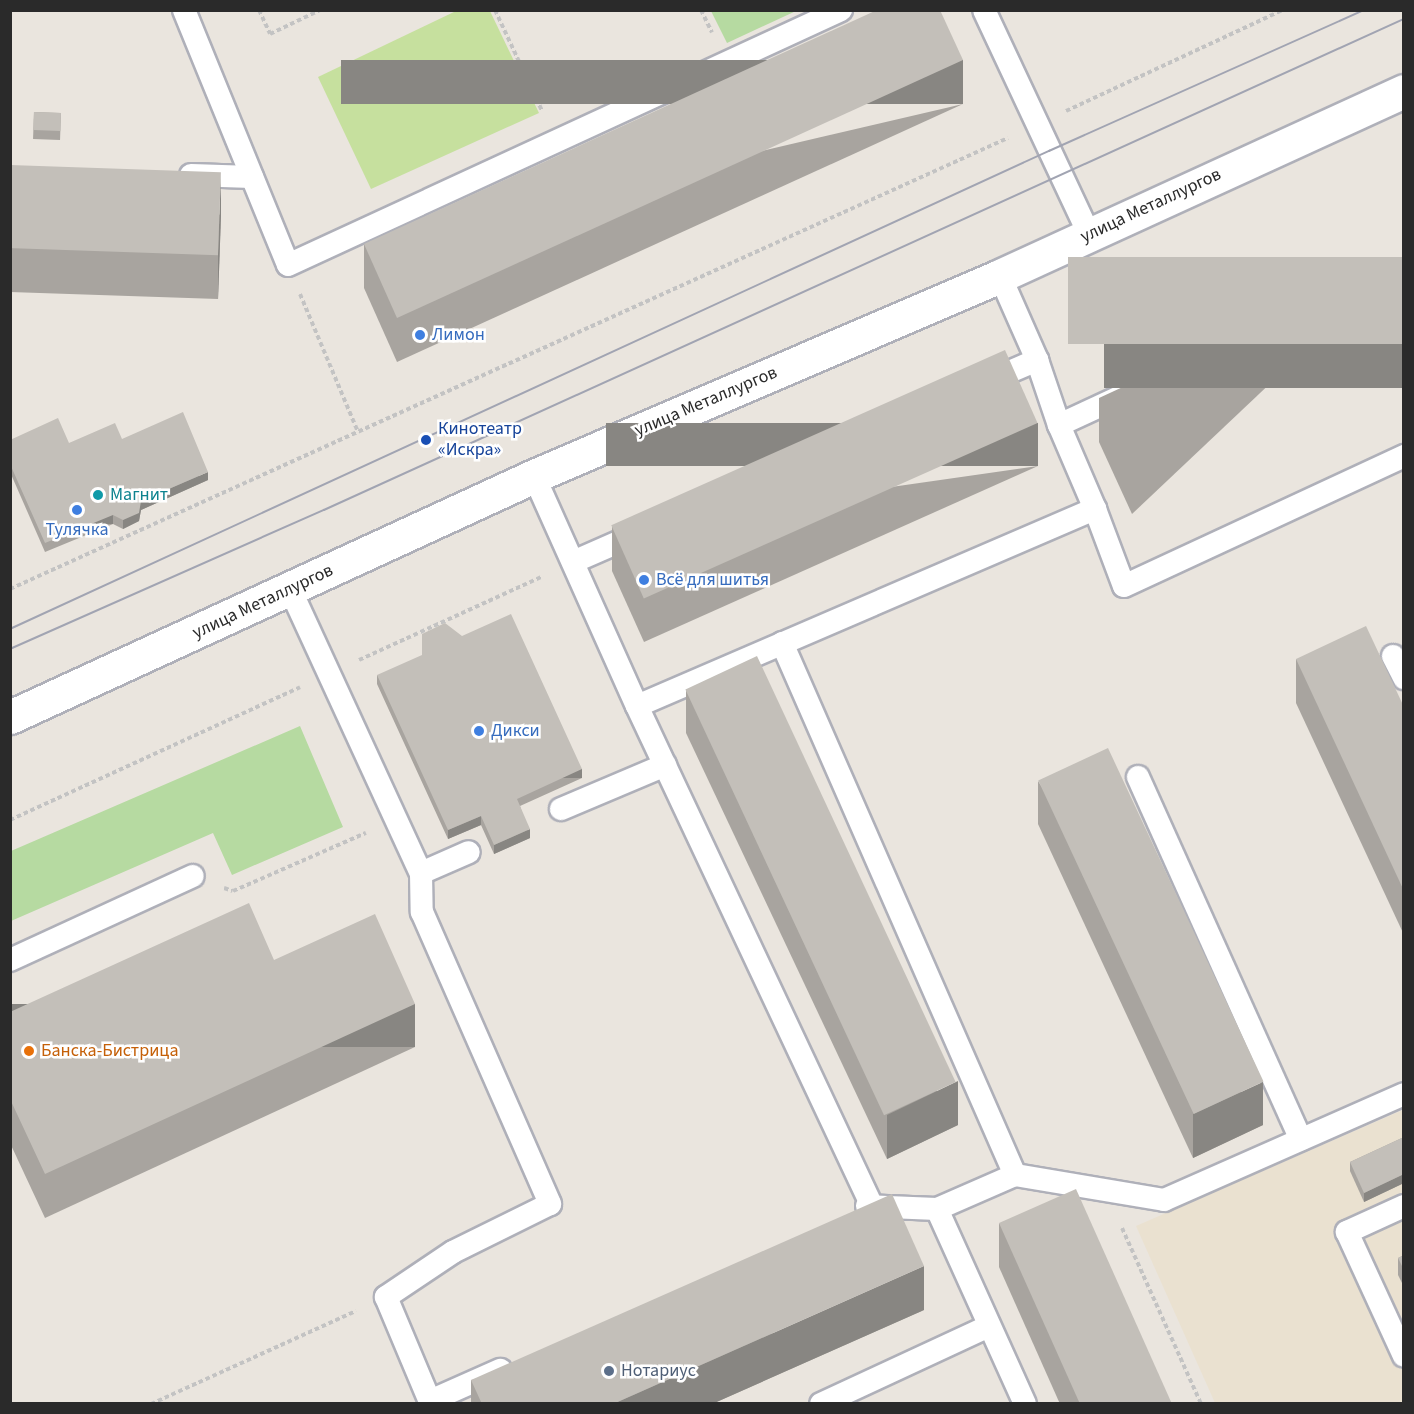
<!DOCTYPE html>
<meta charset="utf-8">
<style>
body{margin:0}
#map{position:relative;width:1414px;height:1414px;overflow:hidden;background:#eae5de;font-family:"Source Sans 3",sans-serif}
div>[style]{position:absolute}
.education>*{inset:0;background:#eae1d0}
.green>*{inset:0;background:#b6daa1}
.pitch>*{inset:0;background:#c6e09e}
.path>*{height:4px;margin-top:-2px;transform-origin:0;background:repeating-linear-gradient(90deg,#c3c3c3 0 4.5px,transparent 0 7.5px)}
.roads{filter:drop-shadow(2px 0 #afb0b9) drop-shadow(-2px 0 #afb0b9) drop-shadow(0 2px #afb0b9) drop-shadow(0 -2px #afb0b9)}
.service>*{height:22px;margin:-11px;padding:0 11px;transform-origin:11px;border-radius:11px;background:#fff}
.secondary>*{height:33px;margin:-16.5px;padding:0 16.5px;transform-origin:16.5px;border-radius:16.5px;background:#fff}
.tram>*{height:1.5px;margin:-0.75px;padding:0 0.75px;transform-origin:0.75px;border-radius:0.75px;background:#a1a4b2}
.wall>*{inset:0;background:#a8a49f;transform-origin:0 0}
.shaded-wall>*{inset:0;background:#888682;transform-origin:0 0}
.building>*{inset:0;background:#c3bfb9;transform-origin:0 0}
.dots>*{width:16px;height:16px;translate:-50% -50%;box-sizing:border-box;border:3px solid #fff;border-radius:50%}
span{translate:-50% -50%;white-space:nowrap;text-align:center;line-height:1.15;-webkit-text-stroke:5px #fff;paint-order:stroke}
.street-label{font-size:18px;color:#2a2a2a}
.shop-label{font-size:18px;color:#366cbe}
.left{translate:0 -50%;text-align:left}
.transit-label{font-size:18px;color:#164399}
.culture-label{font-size:18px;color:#0d838f}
.food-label{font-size:18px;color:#c56008}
.service-label{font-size:18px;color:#4e5e75}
.frame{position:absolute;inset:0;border:12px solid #2a2a2a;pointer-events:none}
</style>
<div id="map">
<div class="education">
<i style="clip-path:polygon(1403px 1110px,1403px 1403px,1215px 1403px,1136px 1226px)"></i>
</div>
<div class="green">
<i style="clip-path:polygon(711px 11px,796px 11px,727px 43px)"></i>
<i style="clip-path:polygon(300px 726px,343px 827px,232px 875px,213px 833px,11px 921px,11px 851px)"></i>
</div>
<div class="pitch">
<i style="clip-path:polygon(456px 11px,490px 11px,539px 113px,371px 189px,318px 77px)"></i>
</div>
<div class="path">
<i style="left:259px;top:10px;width:26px;rotate:65deg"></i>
<i style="left:270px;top:34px;width:55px;rotate:-25.6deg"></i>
<i style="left:495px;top:10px;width:111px;rotate:65deg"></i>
<i style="left:701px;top:10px;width:25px;rotate:64deg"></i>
<i style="left:1066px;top:111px;width:239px;rotate:-25deg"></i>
<i style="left:300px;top:294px;width:150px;rotate:67.2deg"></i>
<i style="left:10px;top:589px;width:1095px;rotate:-24.32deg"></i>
<i style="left:359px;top:660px;width:202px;rotate:-24.5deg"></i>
<i style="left:10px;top:820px;width:319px;rotate:-24.6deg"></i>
<i style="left:224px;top:888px;width:9px;rotate:18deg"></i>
<i style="left:233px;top:891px;width:145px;rotate:-23.6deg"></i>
<i style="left:1122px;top:1228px;width:193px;rotate:65.8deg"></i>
<i style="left:151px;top:1404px;width:225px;rotate:-24.4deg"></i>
</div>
<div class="roads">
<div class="service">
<i style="left:184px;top:10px;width:275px;rotate:67.8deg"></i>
<i style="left:288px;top:265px;width:609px;rotate:-24.76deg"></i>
<i style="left:984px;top:10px;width:247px;rotate:64.9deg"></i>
<i style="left:191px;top:175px;width:61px;rotate:1.9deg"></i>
<i style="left:1000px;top:276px;width:92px;rotate:66.2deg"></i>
<i style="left:1037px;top:360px;width:69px;rotate:71.3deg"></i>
<i style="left:1059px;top:425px;width:91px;rotate:66.8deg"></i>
<i style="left:1095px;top:509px;width:82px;rotate:69.4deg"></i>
<i style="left:1124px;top:586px;width:309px;rotate:-24.9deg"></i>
<i style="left:986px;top:382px;width:56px;rotate:-23.3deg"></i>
<i style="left:1059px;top:425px;width:74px;rotate:-24.8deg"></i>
<i style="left:534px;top:476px;width:252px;rotate:65.9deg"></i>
<i style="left:637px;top:706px;width:550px;rotate:64.83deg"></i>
<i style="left:573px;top:562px;width:72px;rotate:-23.7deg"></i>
<i style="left:291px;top:591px;width:311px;rotate:65.3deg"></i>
<i style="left:421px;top:873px;width:52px;rotate:-23.6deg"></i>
<i style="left:782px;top:643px;width:581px;rotate:66.35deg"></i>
<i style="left:1393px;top:656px;width:25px;rotate:63deg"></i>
<i style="left:637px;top:706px;width:499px;rotate:-23.3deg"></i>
<i style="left:1138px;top:777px;width:397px;rotate:65.8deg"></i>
<i style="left:561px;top:809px;width:113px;rotate:-22.9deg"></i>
<i style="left:421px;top:873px;width:39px;rotate:89deg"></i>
<i style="left:422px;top:912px;width:319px;rotate:66.3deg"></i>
<i style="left:550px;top:1204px;width:108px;rotate:153.7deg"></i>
<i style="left:453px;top:1252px;width:81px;rotate:146.1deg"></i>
<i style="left:386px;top:1297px;width:116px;rotate:67.2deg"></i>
<i style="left:10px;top:960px;width:201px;rotate:-24.7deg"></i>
<i style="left:867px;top:1206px;width:70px;rotate:2.5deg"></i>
<i style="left:937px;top:1209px;width:85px;rotate:-23.6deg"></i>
<i style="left:1015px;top:1175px;width:151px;rotate:9.5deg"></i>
<i style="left:1164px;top:1200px;width:262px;rotate:-23.8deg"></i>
<i style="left:1404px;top:1206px;width:63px;rotate:155.5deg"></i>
<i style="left:1347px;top:1232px;width:136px;rotate:65.3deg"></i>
<i style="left:937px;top:1209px;width:214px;rotate:65.7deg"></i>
<i style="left:430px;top:1401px;width:77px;rotate:-23.9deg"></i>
<i style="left:821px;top:1404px;width:185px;rotate:-24.9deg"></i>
</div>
<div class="secondary">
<i style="left:10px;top:717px;width:577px;rotate:-24.7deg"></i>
<i style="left:534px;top:476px;width:507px;rotate:-23.23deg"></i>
<i style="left:1000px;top:276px;width:444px;rotate:-24.6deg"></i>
</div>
</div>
<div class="tram">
<i style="left:10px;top:629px;width:1144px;rotate:-24.71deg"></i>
<i style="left:1049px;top:151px;width:345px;rotate:-24.1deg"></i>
<i style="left:10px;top:649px;width:343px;rotate:-23.9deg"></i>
<i style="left:324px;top:510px;width:1186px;rotate:-24.45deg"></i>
</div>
<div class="wall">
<i style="clip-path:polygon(963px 104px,397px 362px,364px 288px,364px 244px)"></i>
<i style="left:34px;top:112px;width:27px;height:27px;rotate:2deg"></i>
<i style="clip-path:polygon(10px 165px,221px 215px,218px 299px,10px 292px)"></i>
<i style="clip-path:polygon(1404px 257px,1132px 514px,1099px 442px,1099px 398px)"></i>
<i style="clip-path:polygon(122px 439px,208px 480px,141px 510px,139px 521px,123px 529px,113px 524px,45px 552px,10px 472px,10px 440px,69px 443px)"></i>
<i style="clip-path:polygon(1038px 466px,644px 642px,612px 571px,612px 527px)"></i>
<i style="clip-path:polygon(1296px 659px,1404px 707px,1404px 935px,1296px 703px)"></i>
<i style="clip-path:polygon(377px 675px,582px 778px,520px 806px,530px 838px,494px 854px,481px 825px,448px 839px,377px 684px)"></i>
<i style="clip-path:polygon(686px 690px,958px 1125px,887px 1159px,686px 733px)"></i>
<i style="clip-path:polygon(1038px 781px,1263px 1125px,1193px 1158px,1038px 824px)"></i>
<i style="clip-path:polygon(274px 960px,415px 1047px,45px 1218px,10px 1143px,10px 1012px)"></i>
<i style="clip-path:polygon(1404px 1137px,1404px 1183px,1364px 1202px,1350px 1171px,1350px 1162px)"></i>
<i style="clip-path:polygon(999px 1223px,1172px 1404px,1060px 1404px,999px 1267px)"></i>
<i style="clip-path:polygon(1404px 1255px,1404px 1287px,1398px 1275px,1398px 1258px)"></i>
<i style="clip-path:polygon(924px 1310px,712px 1404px,471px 1404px,471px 1380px)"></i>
</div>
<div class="shaded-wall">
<i style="left:963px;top:60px;width:44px;height:622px;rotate:90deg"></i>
<i style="clip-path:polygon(221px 172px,221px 215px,218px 299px,218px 255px)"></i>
<i style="left:1404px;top:344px;width:44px;height:300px;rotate:90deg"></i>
<i style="left:1038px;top:423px;width:43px;height:432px;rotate:90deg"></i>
<i style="clip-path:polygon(208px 472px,208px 480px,141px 510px,139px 521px,123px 529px,123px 520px,141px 501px)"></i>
<i style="left:113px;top:515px;width:9px;height:74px;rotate:90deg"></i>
<i style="left:582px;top:769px;width:9px;height:72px;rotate:90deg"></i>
<i style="clip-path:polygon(481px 816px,481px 825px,448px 839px,448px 830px)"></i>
<i style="clip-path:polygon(530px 829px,530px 838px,494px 854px,494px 845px)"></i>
<i style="left:415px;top:1004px;width:43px;height:407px;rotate:90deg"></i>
<i style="clip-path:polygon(958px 1081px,958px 1125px,887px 1159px,887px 1115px)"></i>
<i style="clip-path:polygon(1263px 1082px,1263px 1125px,1193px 1158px,1193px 1114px)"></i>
<i style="clip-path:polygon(1404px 1174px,1404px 1183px,1364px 1202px,1364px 1193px)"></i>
<i style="clip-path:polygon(924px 1266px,924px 1310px,712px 1404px,613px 1404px)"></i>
</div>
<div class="building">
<i style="clip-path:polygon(877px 10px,940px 10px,963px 60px,397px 318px,364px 244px)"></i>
<i style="left:34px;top:112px;width:27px;height:18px;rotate:2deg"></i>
<i style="left:10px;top:165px;width:211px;height:83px;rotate:2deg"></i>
<i style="left:1404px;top:257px;width:87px;height:336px;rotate:90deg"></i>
<i style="left:1005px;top:350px;width:80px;height:431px;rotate:66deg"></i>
<i style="clip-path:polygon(183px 412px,208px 472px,141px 501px,139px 513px,123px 520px,113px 515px,45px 543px,10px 464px,10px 440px,58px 418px,69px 443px,115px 423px,122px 439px)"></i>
<i style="clip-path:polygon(511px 614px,582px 769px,517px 799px,530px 829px,494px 845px,481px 816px,448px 830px,377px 675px,422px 655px,422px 634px,445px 623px,462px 636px)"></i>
<i style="clip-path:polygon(1366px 626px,1404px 707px,1404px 891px,1296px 659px)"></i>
<i style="left:757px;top:656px;width:470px;height:79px;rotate:65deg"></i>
<i style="left:1108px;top:748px;width:368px;height:77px;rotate:65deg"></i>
<i style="clip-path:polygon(249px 903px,274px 960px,375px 914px,415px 1004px,45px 1174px,10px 1099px,10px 1012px)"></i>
<i style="clip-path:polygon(1404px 1137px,1404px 1174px,1364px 1193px,1350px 1162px)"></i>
<i style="clip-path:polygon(1076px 1189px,1172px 1404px,1080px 1404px,999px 1223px)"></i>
<i style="clip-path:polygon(892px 1194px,924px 1266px,613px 1404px,482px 1404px,471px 1380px)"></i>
<i style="clip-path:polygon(1404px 1255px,1404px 1270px,1398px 1258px)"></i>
</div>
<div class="dots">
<i style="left:420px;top:335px;background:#3f7fe0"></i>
<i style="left:426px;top:440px;background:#1a4fb4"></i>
<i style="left:98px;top:495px;background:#0f9aa8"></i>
<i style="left:77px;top:510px;background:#3f7fe0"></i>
<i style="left:644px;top:580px;background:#3f7fe0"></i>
<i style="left:479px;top:731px;background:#3f7fe0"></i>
<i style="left:29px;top:1051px;background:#e8710a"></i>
<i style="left:609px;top:1371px;background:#5c6f8a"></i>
</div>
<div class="street-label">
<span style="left:1151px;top:206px;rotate:-25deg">улица Металлургов</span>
<span style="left:706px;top:402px;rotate:-23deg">улица Металлургов</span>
<span style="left:263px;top:602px;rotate:-25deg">улица Металлургов</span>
</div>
<div class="shop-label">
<span class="left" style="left:432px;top:335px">Лимон</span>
<span style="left:77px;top:530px">Тулячка</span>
<span class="left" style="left:656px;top:580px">Всё для шитья</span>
<span class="left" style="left:491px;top:731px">Дикси</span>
</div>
<div class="transit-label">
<span class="left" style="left:438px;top:440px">Кинотеатр<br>«Искра»</span>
</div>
<div class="culture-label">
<span class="left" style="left:110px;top:495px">Магнит</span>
</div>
<div class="food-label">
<span class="left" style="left:41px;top:1051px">Банска-Бистрица</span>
</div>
<div class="service-label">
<span class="left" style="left:621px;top:1371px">Нотариус</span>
</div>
<div class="frame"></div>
</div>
